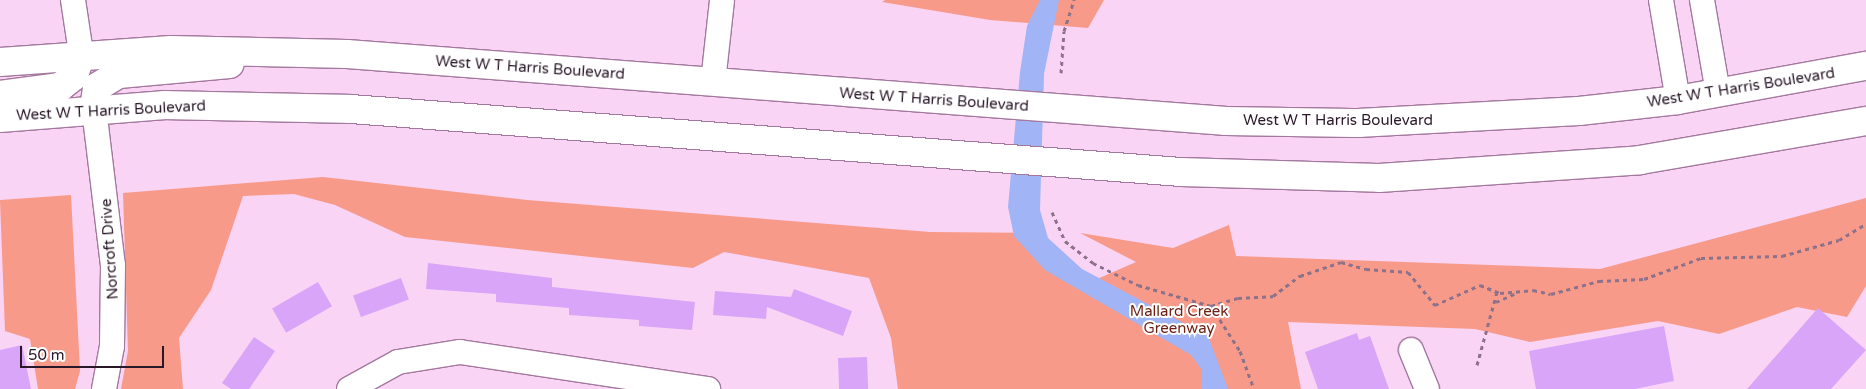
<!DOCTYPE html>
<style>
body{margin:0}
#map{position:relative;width:1866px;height:389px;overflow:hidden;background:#fad4f4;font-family:"Varela Round",sans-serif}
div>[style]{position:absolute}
.green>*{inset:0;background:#f79a89}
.water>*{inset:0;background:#a1b4f5}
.building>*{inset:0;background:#d8a5f9;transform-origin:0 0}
.path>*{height:3px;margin-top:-1.5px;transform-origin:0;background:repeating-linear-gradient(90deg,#8d7289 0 4px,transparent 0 8px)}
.roads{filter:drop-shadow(1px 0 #a3789d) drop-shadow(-1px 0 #a3789d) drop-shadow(0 1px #a3789d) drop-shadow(0 -1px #a3789d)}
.minor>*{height:24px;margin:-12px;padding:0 12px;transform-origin:12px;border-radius:12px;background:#fff}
.primary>*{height:28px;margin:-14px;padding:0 14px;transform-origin:14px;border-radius:14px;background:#fff}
span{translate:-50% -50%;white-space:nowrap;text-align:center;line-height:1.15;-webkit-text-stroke:4px #fff;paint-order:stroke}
.street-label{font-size:15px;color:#291827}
.park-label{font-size:15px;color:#6e1f13}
.scale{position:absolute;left:20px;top:346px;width:144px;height:22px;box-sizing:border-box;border:2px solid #291827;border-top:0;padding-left:6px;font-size:15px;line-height:18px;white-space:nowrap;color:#291827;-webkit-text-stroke:4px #fff;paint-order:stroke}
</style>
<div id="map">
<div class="green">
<i style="clip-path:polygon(885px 0,1104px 0,1088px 28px,990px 20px,882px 2px)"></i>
<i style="clip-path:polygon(323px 177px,527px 200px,930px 232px,1036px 233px,1095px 280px,1136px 262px,1080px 233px,1173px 248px,1229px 225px,1236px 256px,1600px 269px,1866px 198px,1866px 286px,1847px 317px,1797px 307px,1719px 334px,1658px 321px,1530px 342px,1475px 329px,1288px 322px,1301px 389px,898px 389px,891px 338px,869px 278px,724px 252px,693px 268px,405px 237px,335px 205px,294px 194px,243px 196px,211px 290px,179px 338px,183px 389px,121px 389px,128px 351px,123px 193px)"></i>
<i style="clip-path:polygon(71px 195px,80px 371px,75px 389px,38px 389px,30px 339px,5px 331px,0 200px)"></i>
</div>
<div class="water">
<i style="clip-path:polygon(1040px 0,1059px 0,1044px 74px,1040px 210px,1048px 238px,1082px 269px,1208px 336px,1228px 389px,1201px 389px,1202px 370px,1191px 355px,1045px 270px,1014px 236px,1008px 207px,1020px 72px,1027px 26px)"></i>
</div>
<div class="building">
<i style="clip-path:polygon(428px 263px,552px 278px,552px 287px,695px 302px,692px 330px,639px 326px,639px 320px,569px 315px,569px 308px,496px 302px,496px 294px,426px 289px)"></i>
<i style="left:401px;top:278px;width:23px;height:51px;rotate:70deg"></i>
<i style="left:318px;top:282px;width:28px;height:53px;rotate:60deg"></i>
<i style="clip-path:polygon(794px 289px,852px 311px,843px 336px,767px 307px,766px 319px,713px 315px,715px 291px,791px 297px)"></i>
<i style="clip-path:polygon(1818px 308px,1866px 350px,1831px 389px,1747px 389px)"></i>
<i style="clip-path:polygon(1664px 326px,1674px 381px,1635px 389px,1536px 389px,1529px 351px)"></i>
<i style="clip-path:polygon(1357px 333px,1359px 340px,1370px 336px,1389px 389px,1318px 389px,1305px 352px)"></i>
<i style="clip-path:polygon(254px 337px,275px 351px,249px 389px,231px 389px,222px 383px)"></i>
<i style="clip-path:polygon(22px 345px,31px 389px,0 389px,0 350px)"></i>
<i style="left:867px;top:357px;width:32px;height:29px;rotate:88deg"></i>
</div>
<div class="path">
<i style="left:1061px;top:73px;width:42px;rotate:-85.9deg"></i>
<i style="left:1064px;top:31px;width:33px;rotate:-72deg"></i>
<i style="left:1052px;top:212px;width:32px;rotate:66deg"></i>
<i style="left:1065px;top:241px;width:36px;rotate:38deg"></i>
<i style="left:1093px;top:263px;width:50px;rotate:26.1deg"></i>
<i style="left:1138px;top:285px;width:76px;rotate:16deg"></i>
<i style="left:1211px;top:306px;width:54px;rotate:57.2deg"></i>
<i style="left:1240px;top:351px;width:40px;rotate:69.8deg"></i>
<i style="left:1496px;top:302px;width:22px;rotate:-24deg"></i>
<i style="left:1211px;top:306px;width:28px;rotate:-17deg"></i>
<i style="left:1238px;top:298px;width:35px;rotate:-3deg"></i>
<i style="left:1273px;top:296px;width:34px;rotate:-37deg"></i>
<i style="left:1300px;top:276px;width:43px;rotate:-18.9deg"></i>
<i style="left:1341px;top:262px;width:26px;rotate:16deg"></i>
<i style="left:1366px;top:269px;width:42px;rotate:4.1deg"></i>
<i style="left:1408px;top:272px;width:43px;rotate:50.7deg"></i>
<i style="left:1435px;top:305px;width:49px;rotate:-24deg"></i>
<i style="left:1480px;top:285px;width:22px;rotate:22deg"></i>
<i style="left:1500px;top:293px;width:33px;rotate:-5deg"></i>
<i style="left:1533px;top:290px;width:18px;rotate:13deg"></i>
<i style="left:1551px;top:294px;width:50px;rotate:-15.2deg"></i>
<i style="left:1599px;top:281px;width:45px;rotate:-2.5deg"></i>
<i style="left:1644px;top:279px;width:61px;rotate:-20.2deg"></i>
<i style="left:1701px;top:258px;width:81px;rotate:-1.4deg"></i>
<i style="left:1782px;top:256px;width:59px;rotate:-15.7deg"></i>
<i style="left:1839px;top:240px;width:31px;rotate:-31deg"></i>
<i style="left:1477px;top:365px;width:76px;rotate:-74.7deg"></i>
</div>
<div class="roads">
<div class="minor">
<i style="left:73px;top:0;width:54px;rotate:81.4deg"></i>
<i style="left:1661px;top:0;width:101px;rotate:80.4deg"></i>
<i style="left:1702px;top:0;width:94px;rotate:80.2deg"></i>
<i style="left:713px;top:82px;width:82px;rotate:-83.7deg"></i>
<i style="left:94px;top:109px;width:157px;rotate:83.1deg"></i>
<i style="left:113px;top:265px;width:81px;rotate:90.7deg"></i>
<i style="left:112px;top:346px;width:44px;rotate:100.5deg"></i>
<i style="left:1411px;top:350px;width:42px;rotate:67.7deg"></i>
<i style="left:349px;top:389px;width:56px;rotate:-28.9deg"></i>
<i style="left:398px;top:362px;width:63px;rotate:-9.2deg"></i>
<i style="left:460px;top:352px;width:251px;rotate:8.5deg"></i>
</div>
<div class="primary">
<i style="left:0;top:62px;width:171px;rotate:-4deg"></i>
<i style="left:171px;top:50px;width:176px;rotate:1.3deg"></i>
<i style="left:347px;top:54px;width:882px;rotate:4.36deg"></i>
<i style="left:1226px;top:121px;width:132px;rotate:0.9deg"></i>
<i style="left:1358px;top:123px;width:221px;rotate:-3.1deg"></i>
<i style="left:1579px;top:111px;width:100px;rotate:-6.3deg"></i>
<i style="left:1678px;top:100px;width:191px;rotate:-10.3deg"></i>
<i style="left:0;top:95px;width:61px;rotate:-7.6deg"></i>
<i style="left:60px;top:87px;width:18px;rotate:-38deg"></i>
<i style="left:74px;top:76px;width:24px;rotate:-73deg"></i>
<i style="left:94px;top:109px;width:22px;rotate:-82deg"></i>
<i style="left:97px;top:87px;width:26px;rotate:-31deg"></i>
<i style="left:119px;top:74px;width:111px;rotate:-5.1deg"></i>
<i style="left:0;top:118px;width:166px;rotate:-4.5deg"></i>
<i style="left:165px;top:105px;width:186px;rotate:1.2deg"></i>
<i style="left:351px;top:109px;width:832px;rotate:4.34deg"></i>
<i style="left:1181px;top:172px;width:198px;rotate:1.7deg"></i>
<i style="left:1379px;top:178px;width:262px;rotate:-3.9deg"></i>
<i style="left:1640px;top:160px;width:229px;rotate:-9.8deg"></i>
</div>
</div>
<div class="street-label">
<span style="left:530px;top:68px;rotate:4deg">West W T Harris Boulevard</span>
<span style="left:1741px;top:88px;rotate:-9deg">West W T Harris Boulevard</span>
<span style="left:934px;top:100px;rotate:4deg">West W T Harris Boulevard</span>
<span style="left:111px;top:111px;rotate:-3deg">West W T Harris Boulevard</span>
<span style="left:1338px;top:121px">West W T Harris Boulevard</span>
<span style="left:110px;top:249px;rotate:-94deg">Norcroft Drive</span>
</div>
<div class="park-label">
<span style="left:1179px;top:320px">Mallard Creek<br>Greenway</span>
</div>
<div class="scale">50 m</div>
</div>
